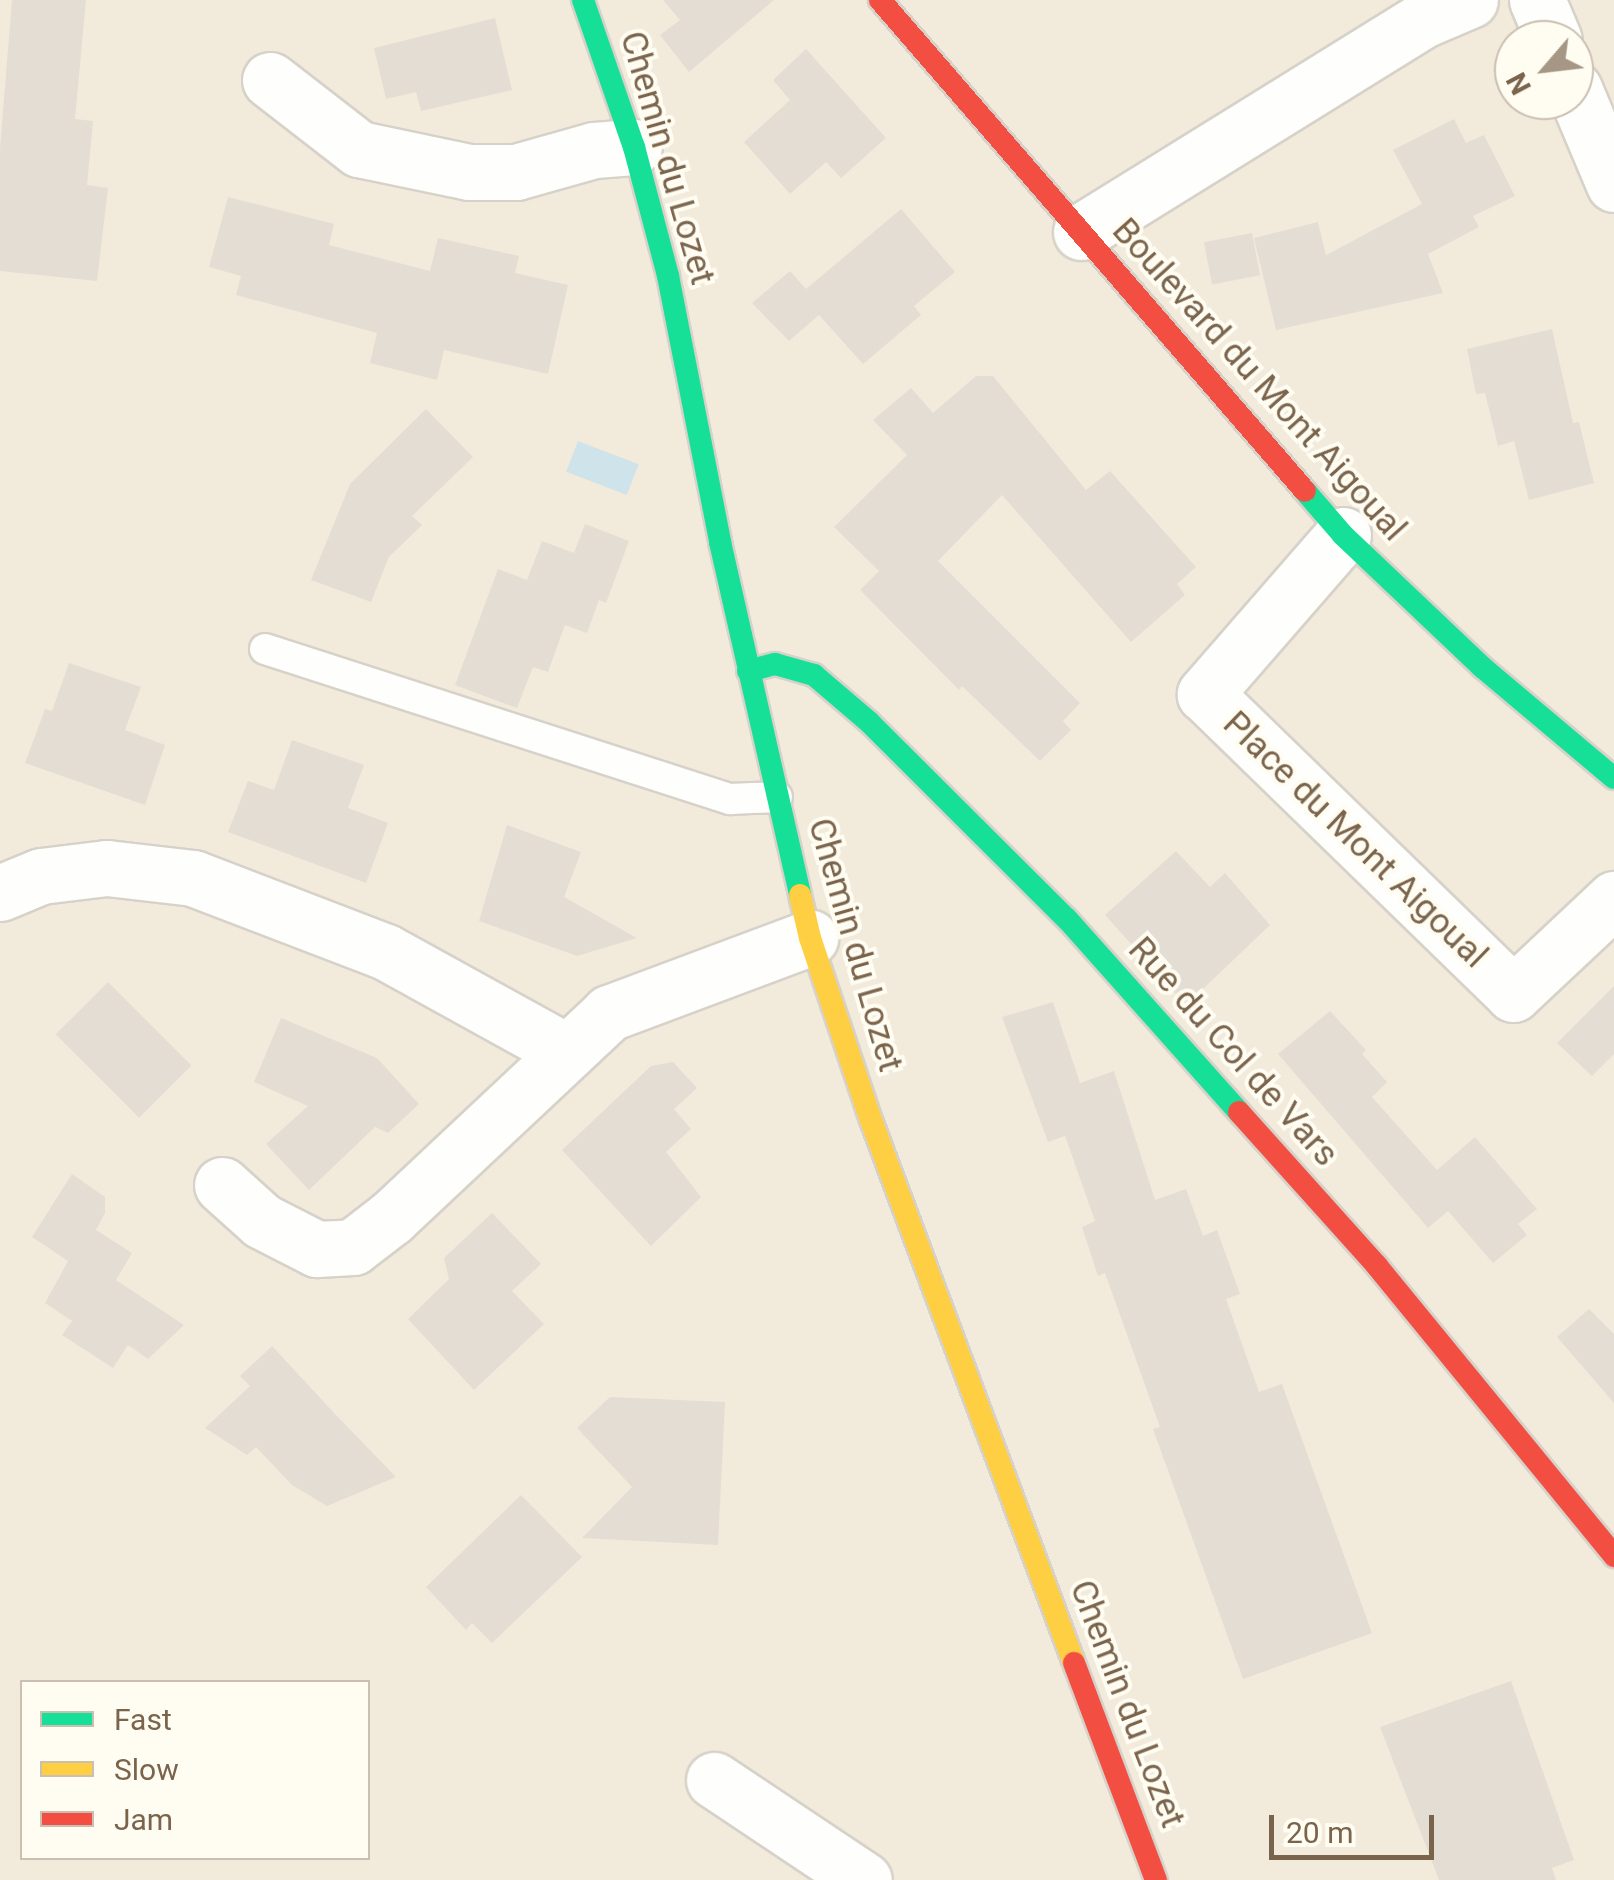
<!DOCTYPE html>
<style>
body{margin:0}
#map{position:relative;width:1614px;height:1880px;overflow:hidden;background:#f9f6ee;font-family:Roboto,sans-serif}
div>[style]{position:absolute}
.residential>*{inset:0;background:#f2ebdc}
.water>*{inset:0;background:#cfe3ea;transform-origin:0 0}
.building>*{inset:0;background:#e4ddd3;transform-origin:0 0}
.roads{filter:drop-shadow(2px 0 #d7d2c9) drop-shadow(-2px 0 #d7d2c9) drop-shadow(0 2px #d7d2c9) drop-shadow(0 -2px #d7d2c9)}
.lane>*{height:30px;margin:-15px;padding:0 15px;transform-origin:15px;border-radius:15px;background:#fefefc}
.street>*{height:55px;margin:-27.5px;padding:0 27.5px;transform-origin:27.5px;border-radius:27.5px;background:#fefefc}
.fast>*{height:22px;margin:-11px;padding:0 11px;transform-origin:11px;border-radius:11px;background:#16e098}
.slow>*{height:22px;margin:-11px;padding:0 11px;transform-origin:11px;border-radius:11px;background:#ffcf43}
.jam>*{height:22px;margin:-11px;padding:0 11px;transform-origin:11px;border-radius:11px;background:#f24e42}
span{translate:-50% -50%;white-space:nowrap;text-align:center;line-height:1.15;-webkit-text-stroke:8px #fffcf2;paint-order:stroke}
.street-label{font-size:35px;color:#7a644c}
.legend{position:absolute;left:20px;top:1680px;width:350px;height:180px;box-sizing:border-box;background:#fffcf2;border:2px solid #cabfb0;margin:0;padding:12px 18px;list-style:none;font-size:30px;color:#7a644c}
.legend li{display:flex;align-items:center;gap:20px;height:50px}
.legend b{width:50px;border:2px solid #cabfb0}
.north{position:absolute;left:1494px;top:20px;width:100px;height:100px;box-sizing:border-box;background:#fffcf2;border:2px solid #cabfb0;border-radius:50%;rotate:242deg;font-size:28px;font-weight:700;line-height:40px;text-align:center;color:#7a644c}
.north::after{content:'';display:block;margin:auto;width:35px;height:45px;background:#a69785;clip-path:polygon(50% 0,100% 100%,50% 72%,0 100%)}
.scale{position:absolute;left:1269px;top:1815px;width:165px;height:45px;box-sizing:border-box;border:5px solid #7a644c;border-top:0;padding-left:12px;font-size:30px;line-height:35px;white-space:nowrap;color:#7a644c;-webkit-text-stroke:8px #fffcf2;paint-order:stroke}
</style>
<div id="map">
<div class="residential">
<i style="clip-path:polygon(evenodd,0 0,1614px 0,1614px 1880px,0 1880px,0 0,1514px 40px,1574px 40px,1574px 100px,1514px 100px,1514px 40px,0 0,22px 1682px,368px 1682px,368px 1858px,22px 1858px,22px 1682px)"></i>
</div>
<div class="water">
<i style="left:578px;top:441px;width:65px;height:33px;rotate:21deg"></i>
</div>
<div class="building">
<i style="clip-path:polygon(12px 0,86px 0,75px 119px,93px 121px,87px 185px,108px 188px,97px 281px,0 271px,0 148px)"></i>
<i style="clip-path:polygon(663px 0,774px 0,689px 72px,660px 35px,680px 20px)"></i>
<i style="clip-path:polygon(495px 18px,512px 90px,421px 111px,416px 92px,386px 99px,374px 48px)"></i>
<i style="clip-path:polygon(806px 49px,886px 138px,841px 178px,826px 162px,790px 194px,744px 142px,790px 100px,773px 80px)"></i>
<i style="clip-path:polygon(1454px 119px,1466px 143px,1484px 135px,1515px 196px,1473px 216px,1479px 227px,1428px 254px,1443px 293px,1276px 330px,1254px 238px,1318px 222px,1326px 255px,1422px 204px,1393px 150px)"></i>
<i style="clip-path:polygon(228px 197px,334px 224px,329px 245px,430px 271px,438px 238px,519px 256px,515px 273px,568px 285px,548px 374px,444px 350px,437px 380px,370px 363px,377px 333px,236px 295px,241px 276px,209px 267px)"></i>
<i style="clip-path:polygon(901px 209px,955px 272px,914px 306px,921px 315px,863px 364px,819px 315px,789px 341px,752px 303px,790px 271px,806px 289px)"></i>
<i style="left:1252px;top:233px;width:43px;height:49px;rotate:79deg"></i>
<i style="clip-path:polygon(1552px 329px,1573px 423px,1579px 422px,1594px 483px,1529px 500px,1514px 441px,1498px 446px,1485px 393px,1476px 394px,1467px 349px)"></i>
<i style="clip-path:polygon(976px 376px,993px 376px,1086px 490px,1110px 471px,1196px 567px,1177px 584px,1185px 595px,1131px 642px,1002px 495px,938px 561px,1080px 703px,1063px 721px,1071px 730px,1040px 761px,962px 686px,959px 690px,860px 590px,879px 571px,834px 527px,907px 455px,873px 420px,911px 388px,933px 413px)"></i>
<i style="clip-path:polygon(426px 409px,473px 457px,412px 516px,422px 525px,389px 557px,371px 602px,311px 580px,350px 484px)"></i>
<i style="clip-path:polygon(585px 524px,629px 541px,606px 603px,599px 600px,587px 633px,565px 625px,548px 672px,533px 667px,517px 708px,455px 685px,498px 569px,527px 580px,542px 541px,574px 553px)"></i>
<i style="clip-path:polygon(69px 663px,141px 687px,125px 730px,165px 745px,145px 805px,25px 763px,45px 709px,52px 711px)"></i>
<i style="clip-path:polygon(292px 740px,364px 765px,348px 808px,388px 823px,366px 883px,228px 832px,248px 781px,274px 790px)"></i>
<i style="clip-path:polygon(507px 825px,581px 852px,564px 897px,637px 938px,577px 956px,479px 921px)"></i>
<i style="clip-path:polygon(1176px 851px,1210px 887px,1225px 873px,1270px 925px,1186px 1005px,1105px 915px)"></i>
<i style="left:108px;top:982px;width:118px;height:74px;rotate:45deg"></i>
<i style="clip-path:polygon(1614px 986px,1614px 1054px,1592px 1076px,1557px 1043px)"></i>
<i style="clip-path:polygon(1053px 1002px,1080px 1083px,1114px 1071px,1155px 1200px,1186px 1189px,1203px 1236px,1217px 1230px,1240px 1294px,1226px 1299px,1259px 1392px,1282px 1384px,1372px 1633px,1243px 1679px,1153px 1429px,1160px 1427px,1105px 1273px,1098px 1276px,1082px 1227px,1095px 1221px,1065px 1136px,1048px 1142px,1002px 1017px)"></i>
<i style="clip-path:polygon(1330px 1011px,1366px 1050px,1362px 1054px,1387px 1082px,1372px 1097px,1437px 1170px,1475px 1137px,1537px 1209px,1518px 1224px,1527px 1235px,1493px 1263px,1448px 1211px,1428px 1228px,1278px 1054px)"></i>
<i style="clip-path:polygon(281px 1018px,377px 1058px,419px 1104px,388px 1133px,375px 1127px,309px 1190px,266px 1144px,308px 1106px,254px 1082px)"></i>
<i style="clip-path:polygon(673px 1062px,697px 1088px,674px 1109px,691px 1129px,666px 1152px,701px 1197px,651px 1246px,562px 1150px,651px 1066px)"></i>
<i style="clip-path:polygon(72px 1174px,105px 1197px,105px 1213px,96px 1230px,132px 1253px,116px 1280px,184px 1325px,148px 1359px,128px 1345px,113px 1368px,62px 1335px,72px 1321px,45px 1303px,68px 1261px,32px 1237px)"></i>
<i style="clip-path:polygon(492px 1213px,541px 1264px,512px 1291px,544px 1324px,474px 1390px,408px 1319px,449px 1279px,444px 1258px)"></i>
<i style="clip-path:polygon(1589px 1309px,1614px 1334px,1614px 1403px,1557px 1337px)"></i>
<i style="clip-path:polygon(272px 1346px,336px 1415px,396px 1477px,327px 1506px,292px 1485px,256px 1447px,247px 1455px,205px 1428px,250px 1386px,240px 1376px)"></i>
<i style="clip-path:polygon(610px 1397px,725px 1402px,718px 1545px,582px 1538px,632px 1487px,577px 1428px)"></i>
<i style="clip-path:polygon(521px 1495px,582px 1557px,492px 1643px,472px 1623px,466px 1630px,426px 1587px)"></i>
<i style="clip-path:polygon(1511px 1681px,1574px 1860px,1552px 1868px,1556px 1880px,1439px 1880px,1380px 1727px)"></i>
</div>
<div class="roads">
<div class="lane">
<i style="left:265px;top:649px;width:489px;rotate:17.9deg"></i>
<i style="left:730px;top:799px;width:47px;rotate:-2.4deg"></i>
</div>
<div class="street">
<i style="left:1537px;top:0;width:43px;rotate:67deg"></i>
<i style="left:270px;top:80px;width:113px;rotate:37.8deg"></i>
<i style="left:359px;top:149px;width:112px;rotate:11.8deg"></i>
<i style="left:469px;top:172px;width:47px"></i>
<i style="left:516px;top:172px;width:81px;rotate:-15.8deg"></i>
<i style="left:594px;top:150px;width:40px;rotate:-4.3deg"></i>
<i style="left:1574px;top:89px;width:103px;rotate:67.2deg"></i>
<i style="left:1081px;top:232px;width:402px;rotate:-31.8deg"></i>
<i style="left:1423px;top:20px;width:51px;rotate:-23.1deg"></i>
<i style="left:1343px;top:535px;width:211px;rotate:131deg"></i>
<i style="left:1205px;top:694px;width:430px;rotate:44.2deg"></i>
<i style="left:1513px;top:994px;width:139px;rotate:-43.2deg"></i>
<i style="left:0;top:893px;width:44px;rotate:-22.5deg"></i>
<i style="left:41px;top:876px;width:66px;rotate:-6.9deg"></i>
<i style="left:107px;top:868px;width:87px;rotate:6.6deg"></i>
<i style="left:193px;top:878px;width:207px;rotate:21deg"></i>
<i style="left:386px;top:952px;width:205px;rotate:28.9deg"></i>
<i style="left:222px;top:1185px;width:54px;rotate:42deg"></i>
<i style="left:262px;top:1221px;width:62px;rotate:27deg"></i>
<i style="left:317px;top:1249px;width:36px;rotate:-3deg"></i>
<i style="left:353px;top:1247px;width:49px;rotate:-37.6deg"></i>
<i style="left:392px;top:1217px;width:298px;rotate:-43.2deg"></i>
<i style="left:609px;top:1013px;width:215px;rotate:-20.5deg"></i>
<i style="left:714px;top:1780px;width:180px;rotate:33.7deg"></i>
</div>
<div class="fast">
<i style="left:583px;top:0;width:156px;rotate:70.9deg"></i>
<i style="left:634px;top:147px;width:133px;rotate:75.2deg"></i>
<i style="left:668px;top:276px;width:271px;rotate:78.9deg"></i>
<i style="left:720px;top:542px;width:362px;rotate:77.2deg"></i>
<i style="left:1305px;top:491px;width:58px;rotate:49.2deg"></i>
<i style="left:1343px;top:535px;width:192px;rotate:43.5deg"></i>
<i style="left:1482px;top:667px;width:172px;rotate:40.1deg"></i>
<i style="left:748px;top:671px;width:28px;rotate:-15deg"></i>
<i style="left:775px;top:664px;width:41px;rotate:15.8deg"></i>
<i style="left:814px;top:675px;width:72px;rotate:40.5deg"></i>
<i style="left:869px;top:722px;width:279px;rotate:44.9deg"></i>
<i style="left:1067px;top:919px;width:259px;rotate:48.3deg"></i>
</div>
<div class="slow">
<i style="left:800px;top:895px;width:44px;rotate:76.9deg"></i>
<i style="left:810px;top:938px;width:192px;rotate:71.5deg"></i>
<i style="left:871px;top:1120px;width:580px;rotate:69.5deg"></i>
</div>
<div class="jam">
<i style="left:880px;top:0;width:649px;rotate:49.12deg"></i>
<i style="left:1239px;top:1112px;width:207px;rotate:48.1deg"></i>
<i style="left:1377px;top:1266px;width:375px;rotate:50.7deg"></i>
<i style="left:1074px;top:1663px;width:232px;rotate:69.3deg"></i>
</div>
</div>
<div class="street-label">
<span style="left:667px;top:158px;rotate:74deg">Chemin du Lozet</span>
<span style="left:1259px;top:380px;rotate:48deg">Boulevard du Mont Aigoual</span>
<span style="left:1355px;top:840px;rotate:44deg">Place du Mont Aigoual</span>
<span style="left:855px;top:945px;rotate:74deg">Chemin du Lozet</span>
<span style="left:1233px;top:1052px;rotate:48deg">Rue du Col de Vars</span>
<span style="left:1127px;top:1704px;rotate:69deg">Chemin du Lozet</span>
</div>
<ul class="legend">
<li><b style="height:12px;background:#16e098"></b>Fast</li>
<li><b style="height:12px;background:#ffcf43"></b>Slow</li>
<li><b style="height:12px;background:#f24e42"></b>Jam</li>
</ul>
<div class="north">N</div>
<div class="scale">20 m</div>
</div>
